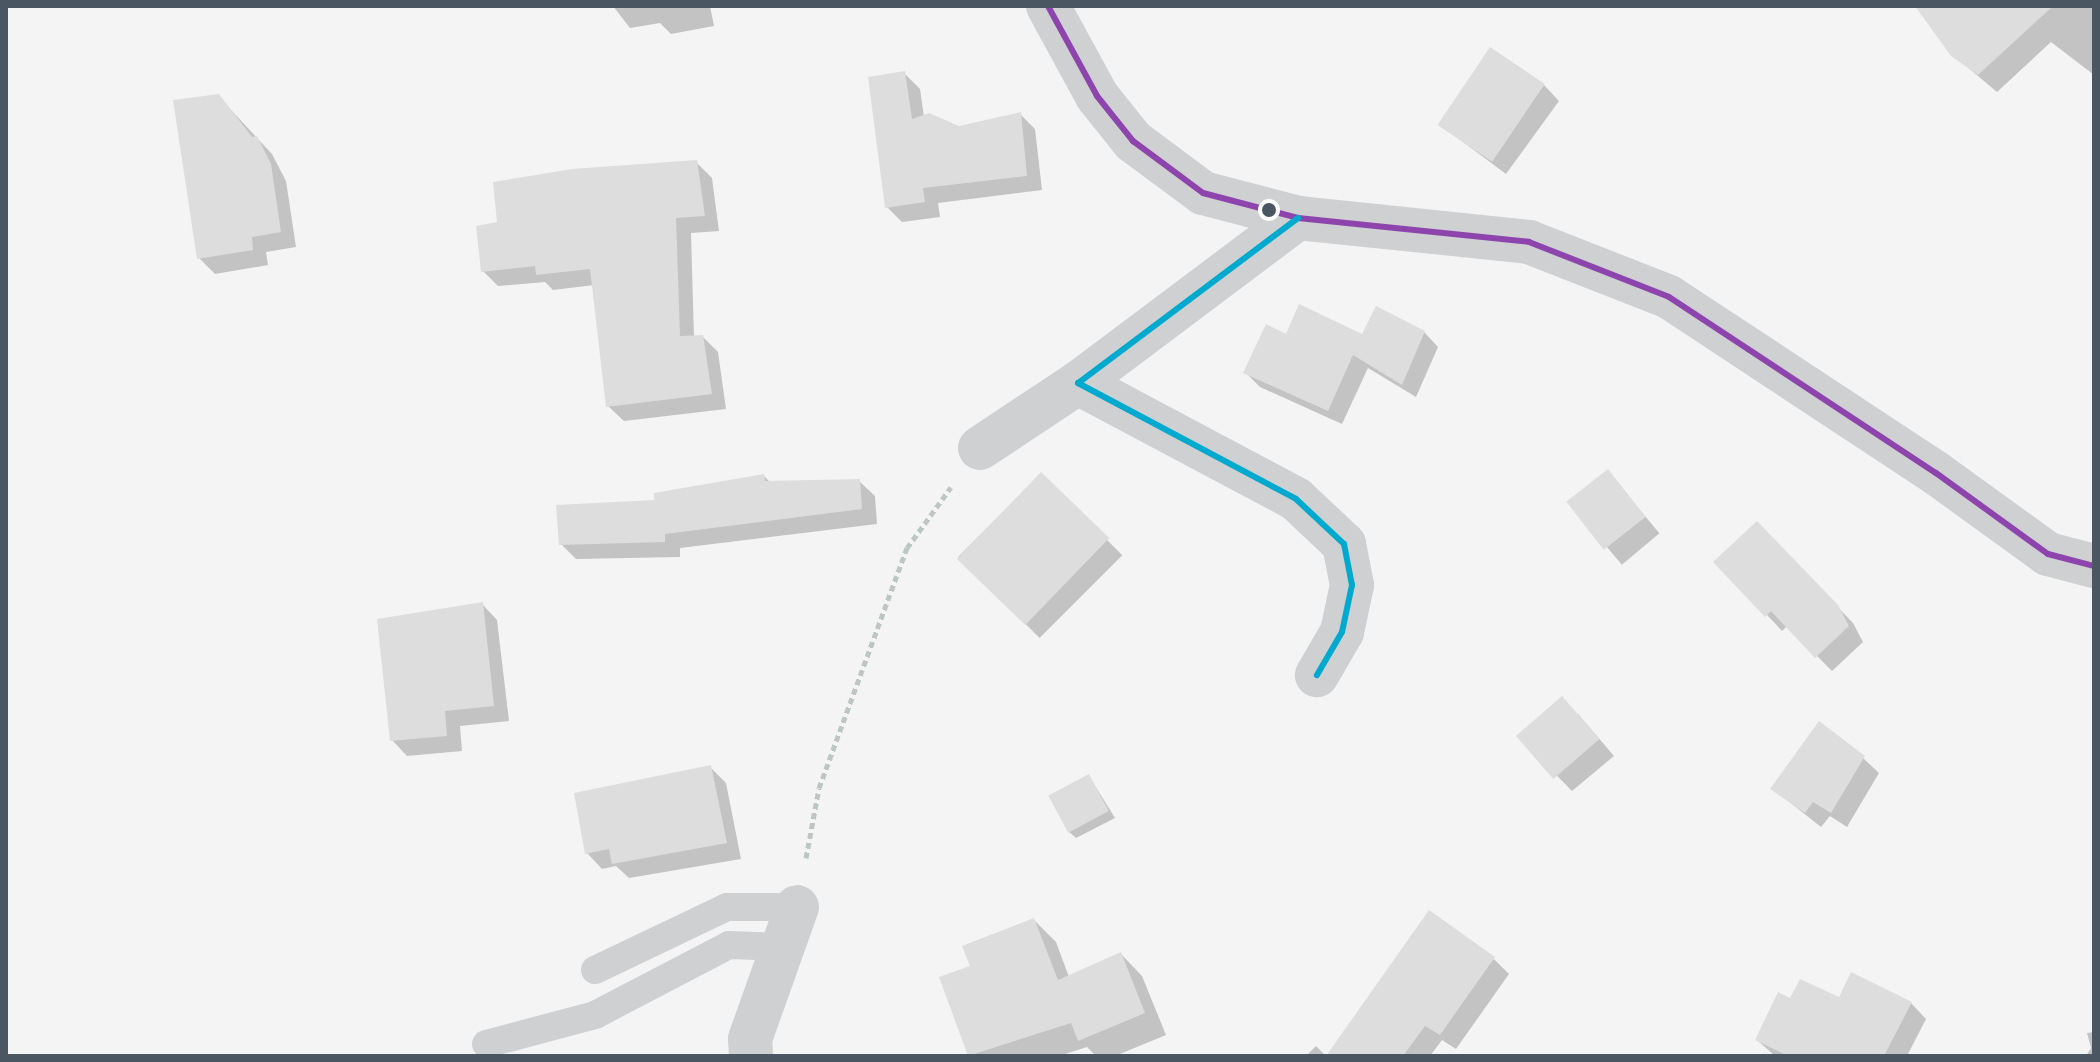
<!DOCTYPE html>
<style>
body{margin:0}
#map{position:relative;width:2100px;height:1062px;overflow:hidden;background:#f4f4f4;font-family:Barlow,sans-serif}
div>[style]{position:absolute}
.shadow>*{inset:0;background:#0003;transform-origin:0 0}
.building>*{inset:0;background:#ddddde;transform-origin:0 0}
.path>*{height:5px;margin-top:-2.5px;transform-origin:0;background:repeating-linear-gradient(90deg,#bcc7c4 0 6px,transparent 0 10px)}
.lane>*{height:28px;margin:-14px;padding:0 14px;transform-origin:14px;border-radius:14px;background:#ced0d2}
.street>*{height:44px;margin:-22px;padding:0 22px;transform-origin:22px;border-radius:22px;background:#ced0d2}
.bus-1>*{height:6px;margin:-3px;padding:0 3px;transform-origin:3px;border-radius:3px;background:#8e44ad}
.bus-2>*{height:6px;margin:-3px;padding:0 3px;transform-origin:3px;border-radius:3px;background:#00a9ce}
.dots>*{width:22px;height:22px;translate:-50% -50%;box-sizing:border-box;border:4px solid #fff;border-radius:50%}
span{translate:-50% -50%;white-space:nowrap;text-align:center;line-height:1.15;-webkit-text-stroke:7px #fff;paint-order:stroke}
.frame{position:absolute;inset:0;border:8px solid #4a5661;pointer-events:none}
</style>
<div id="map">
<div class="shadow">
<i style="clip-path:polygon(613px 6px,710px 6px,714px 26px,671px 34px,660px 23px,630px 28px)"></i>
<i style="clip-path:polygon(1920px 6px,2094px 6px,2094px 75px,2051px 42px,1997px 92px,1953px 55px)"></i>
<i style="clip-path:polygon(904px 73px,920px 89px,924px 117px,958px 128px,1020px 114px,1035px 129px,1042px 190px,938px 203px,940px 217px,902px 222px,887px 207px)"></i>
<i style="clip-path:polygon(1544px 85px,1559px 101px,1506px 174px,1439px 124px)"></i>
<i style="clip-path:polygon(218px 96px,272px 154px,286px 181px,296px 247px,266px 252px,268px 265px,215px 274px,199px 258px)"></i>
<i style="clip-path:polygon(696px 162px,712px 178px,719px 231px,691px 233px,694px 337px,703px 337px,718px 352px,726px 409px,624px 421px,608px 406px,594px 285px,553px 290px,545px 282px,498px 286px,483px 271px)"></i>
<i style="clip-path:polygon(1424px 332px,1438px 347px,1416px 397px,1368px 368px,1342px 424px,1260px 387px,1246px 373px,1287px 337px)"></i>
<i style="left:1608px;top:472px;width:80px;height:49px;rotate:50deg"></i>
<i style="left:1041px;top:474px;width:115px;height:117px;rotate:45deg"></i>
<i style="clip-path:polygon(764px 476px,771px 483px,859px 481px,875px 496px,877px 524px,680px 548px,680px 557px,576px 559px,561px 544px,657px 502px)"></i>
<i style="clip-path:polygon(1757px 523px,1853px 623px,1863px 642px,1832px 671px,1787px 626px,1782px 631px,1767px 615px)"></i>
<i style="clip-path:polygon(482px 604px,497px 620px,509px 721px,460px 726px,462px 751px,407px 756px,392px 740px)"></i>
<i style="clip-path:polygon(1578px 714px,1614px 756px,1572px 791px,1518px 736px)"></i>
<i style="clip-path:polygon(1863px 758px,1879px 773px,1847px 827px,1830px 816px,1821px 827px,1773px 789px)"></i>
<i style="clip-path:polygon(710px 767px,726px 783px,741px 859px,629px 878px,616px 866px,602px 869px,587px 853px)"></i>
<i style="clip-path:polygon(1089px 776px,1115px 818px,1076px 838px,1068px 831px)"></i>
<i style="clip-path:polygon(1034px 920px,1056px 942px,1069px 977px,1121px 954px,1142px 976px,1166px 1035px,1115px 1056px,1096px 1056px,1087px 1047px,1059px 1056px,970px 1056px,941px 978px,972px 967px)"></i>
<i style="clip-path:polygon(1494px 959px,1509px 974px,1456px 1049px,1442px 1040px,1430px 1056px,1379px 1056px)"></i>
<i style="clip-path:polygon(1791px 1001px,1911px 1003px,1926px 1019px,1907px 1056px,1775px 1056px,1757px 1040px)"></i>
<i style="clip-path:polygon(2094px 1032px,2094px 1056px,2086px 1056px,2091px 1048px,2087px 1033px)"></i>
<i style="clip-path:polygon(1316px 1046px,1326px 1056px,1306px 1056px)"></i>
</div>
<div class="building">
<i style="clip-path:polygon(1915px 6px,2053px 6px,1978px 75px,1951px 56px)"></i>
<i style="left:1490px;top:47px;width:66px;height:94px;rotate:34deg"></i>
<i style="clip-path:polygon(905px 71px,912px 119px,929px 113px,959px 126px,1021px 112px,1027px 176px,923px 188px,925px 202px,885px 208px,868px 77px)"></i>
<i style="clip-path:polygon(219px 94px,252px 137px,257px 136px,271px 164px,281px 232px,252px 237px,253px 250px,197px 259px,173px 100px)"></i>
<i style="clip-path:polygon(697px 160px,705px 216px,676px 218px,680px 336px,703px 335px,712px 394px,606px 407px,590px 269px,536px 275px,535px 266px,481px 272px,476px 226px,497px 222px,493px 182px,572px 169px)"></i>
<i style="clip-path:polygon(1299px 304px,1362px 334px,1376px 306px,1425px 331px,1402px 385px,1353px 355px,1328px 411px,1243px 373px,1266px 324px,1286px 334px)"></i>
<i style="left:1608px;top:469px;width:61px;height:53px;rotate:52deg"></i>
<i style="left:1041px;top:472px;width:95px;height:121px;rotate:44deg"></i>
<i style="clip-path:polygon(764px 474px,765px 481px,860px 479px,862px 509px,665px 534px,665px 542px,559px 545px,556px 505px,654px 500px,654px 493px)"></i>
<i style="clip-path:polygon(1757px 521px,1838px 605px,1849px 626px,1815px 658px,1771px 611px,1765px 617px,1713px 562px)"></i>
<i style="clip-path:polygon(483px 602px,494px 706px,445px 711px,447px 736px,390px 741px,377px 619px)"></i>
<i style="left:1562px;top:696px;width:57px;height:61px;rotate:49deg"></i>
<i style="clip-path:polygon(1819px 721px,1865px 756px,1831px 813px,1813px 802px,1805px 813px,1770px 789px)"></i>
<i style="clip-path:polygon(711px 765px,727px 843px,612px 864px,609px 849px,585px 854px,574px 793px)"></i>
<i style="left:1089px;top:774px;width:42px;height:46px;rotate:62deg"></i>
<i style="clip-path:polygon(1429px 910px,1495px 957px,1440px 1035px,1425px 1026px,1403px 1056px,1326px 1056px)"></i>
<i style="clip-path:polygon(1034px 918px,1058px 980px,1121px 952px,1145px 1013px,1078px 1041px,1071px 1023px,968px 1056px,939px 977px,970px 966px,962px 946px)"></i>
<i style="clip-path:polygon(1851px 972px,1912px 1002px,1884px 1056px,1788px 1056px,1755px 1040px,1778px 992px,1790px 998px,1800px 979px,1839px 997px)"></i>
</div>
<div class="path">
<i style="left:806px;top:858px;width:71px;rotate:-79.5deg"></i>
<i style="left:819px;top:788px;width:256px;rotate:-69.9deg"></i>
<i style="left:907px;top:548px;width:75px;rotate:-54.2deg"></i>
</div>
<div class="lane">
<i style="left:595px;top:970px;width:146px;rotate:-25.5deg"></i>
<i style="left:727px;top:907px;width:70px"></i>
<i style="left:486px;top:1044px;width:113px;rotate:-14.9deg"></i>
<i style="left:595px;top:1015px;width:151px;rotate:-27.6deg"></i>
<i style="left:729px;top:945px;width:54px;rotate:2.1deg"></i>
</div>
<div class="street">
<i style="left:1048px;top:6px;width:102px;rotate:61.4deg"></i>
<i style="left:1097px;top:96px;width:58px;rotate:51.3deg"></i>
<i style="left:1133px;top:141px;width:87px;rotate:36.6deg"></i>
<i style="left:1203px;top:193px;width:98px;rotate:14.7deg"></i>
<i style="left:1298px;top:218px;width:232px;rotate:5.9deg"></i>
<i style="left:1529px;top:242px;width:150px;rotate:21.4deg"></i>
<i style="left:1669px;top:297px;width:320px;rotate:33.4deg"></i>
<i style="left:1936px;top:473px;width:138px;rotate:35.9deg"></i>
<i style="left:2048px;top:554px;width:48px;rotate:14.6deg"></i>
<i style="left:1298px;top:218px;width:275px;rotate:143.1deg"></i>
<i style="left:1078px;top:383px;width:247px;rotate:28deg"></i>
<i style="left:1296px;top:499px;width:66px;rotate:43.2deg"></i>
<i style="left:1344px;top:544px;width:42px;rotate:79deg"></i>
<i style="left:1352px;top:585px;width:48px;rotate:102deg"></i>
<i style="left:1342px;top:632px;width:50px;rotate:120.2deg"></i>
<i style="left:980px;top:448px;width:118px;rotate:-33.6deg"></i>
<i style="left:751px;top:1056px;width:17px;rotate:-93deg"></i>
<i style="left:750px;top:1039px;width:140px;rotate:-70.4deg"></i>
</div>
<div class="bus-1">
<i style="left:1048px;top:6px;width:102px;rotate:61.4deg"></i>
<i style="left:1097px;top:96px;width:58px;rotate:51.3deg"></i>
<i style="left:1133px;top:141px;width:87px;rotate:36.6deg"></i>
<i style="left:1203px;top:193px;width:98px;rotate:14.7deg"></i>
<i style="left:1298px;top:218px;width:232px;rotate:5.9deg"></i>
<i style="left:1529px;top:242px;width:150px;rotate:21.4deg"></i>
<i style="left:1669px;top:297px;width:320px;rotate:33.4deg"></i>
<i style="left:1936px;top:473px;width:138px;rotate:35.9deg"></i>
<i style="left:2048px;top:554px;width:48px;rotate:14.6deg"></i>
</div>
<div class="bus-2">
<i style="left:1298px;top:218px;width:275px;rotate:143.1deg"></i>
<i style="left:1078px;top:383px;width:247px;rotate:28deg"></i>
<i style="left:1296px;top:499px;width:66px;rotate:43.2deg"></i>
<i style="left:1344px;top:544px;width:42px;rotate:79deg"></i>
<i style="left:1352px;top:585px;width:48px;rotate:102deg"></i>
<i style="left:1342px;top:632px;width:50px;rotate:120.2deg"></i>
</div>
<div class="dots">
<i style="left:1269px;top:210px;background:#4a5661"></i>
</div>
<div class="frame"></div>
</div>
